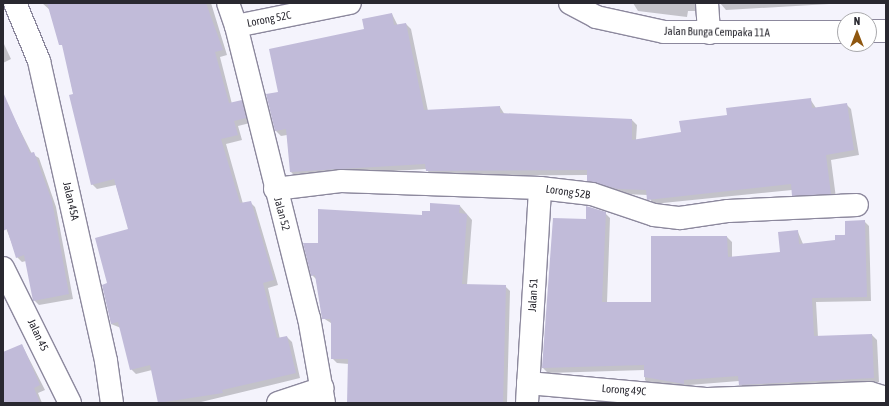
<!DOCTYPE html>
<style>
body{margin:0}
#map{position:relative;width:889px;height:406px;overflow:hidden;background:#f4f3fc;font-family:"Asap Condensed",sans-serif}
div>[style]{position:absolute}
.shadow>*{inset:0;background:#0003}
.building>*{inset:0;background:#c1bbd9}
.roads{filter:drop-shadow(1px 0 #8c889d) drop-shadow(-1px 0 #8c889d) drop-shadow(0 1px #8c889d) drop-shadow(0 -1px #8c889d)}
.minor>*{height:22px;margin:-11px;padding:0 11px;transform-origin:11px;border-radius:11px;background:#fff}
span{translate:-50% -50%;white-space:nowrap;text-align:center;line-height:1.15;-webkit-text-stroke:3.5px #fff;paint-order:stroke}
.street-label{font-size:11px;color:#292830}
.frame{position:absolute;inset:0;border:4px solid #292830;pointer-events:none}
.north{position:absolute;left:837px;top:12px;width:40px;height:40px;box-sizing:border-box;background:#fff;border:1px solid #a9a9ac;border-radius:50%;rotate:0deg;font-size:11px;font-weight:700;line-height:16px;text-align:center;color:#292830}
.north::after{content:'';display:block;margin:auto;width:14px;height:18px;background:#8f5710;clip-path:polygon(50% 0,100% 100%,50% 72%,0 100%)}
</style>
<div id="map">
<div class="shadow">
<i style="clip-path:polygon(42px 3px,211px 3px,227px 55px,220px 57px,232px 104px,241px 101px,246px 106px,250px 123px,238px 126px,242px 140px,226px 144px,243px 204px,250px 202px,255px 207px,278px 285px,268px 288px,280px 339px,287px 337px,292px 342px,300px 378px,197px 403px,159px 403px,152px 370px,136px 374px,131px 369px,121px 328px,111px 324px,108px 284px,129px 230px,116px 185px,97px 189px,92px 184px,64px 49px,50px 10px)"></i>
<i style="clip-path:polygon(633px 3px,701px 3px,699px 11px,688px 11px,687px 17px,638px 11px)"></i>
<i style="clip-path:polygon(720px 3px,846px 3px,726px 10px)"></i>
<i style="clip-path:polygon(392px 14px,398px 26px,406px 24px,411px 29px,428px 111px,500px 107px,505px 115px,632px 120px,637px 125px,636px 140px,682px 133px,728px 116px,810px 99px,816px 108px,846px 104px,851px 109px,859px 155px,831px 160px,836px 198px,798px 200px,792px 190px,653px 204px,648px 195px,623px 194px,593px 186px,588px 175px,432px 176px,426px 169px,296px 177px,291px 172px,287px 135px,281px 136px,276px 131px,279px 92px)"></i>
<i style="clip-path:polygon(3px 42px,11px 59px,3px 63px)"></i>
<i style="clip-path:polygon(10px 110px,32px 154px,39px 158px,56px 207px,73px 299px,39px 305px,34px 300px,26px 261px,22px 262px,17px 257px,3px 220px,3px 113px)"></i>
<i style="clip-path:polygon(460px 206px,472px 220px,467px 285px,505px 286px,510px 291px,507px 403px,348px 403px,349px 364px,337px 363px,332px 358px,331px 323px,323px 318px,316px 279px,312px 275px,319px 244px)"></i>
<i style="clip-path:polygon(605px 213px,610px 218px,607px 303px,652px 303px,727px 237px,732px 242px,732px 258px,781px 253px,798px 232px,803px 244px,836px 241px,864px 221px,869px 226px,871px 301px,816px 302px,818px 337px,872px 335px,877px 340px,879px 382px,745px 390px,739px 381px,689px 385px,689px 389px,650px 385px,645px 380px,645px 370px,548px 373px,543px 368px,554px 219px,587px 220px)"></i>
<i style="clip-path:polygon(22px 345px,45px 390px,38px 393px,42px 403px,3px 403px,3px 353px)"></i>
</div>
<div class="building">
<i style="clip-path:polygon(47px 3px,206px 3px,223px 50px,215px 52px,229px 103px,242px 100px,246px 118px,234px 121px,238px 135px,221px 139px,240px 203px,251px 201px,274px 280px,263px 283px,277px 338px,287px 336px,296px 373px,222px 390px,223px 393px,158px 403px,150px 365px,130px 370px,118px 322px,111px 324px,102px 285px,107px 283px,95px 238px,128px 229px,114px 179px,91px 185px,69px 95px,73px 94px,62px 45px,59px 45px)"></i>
<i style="clip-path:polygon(392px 13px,394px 25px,406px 23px,424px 110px,500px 106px,500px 113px,632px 119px,632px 140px,681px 132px,679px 121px,727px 115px,726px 108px,811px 98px,812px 108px,847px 103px,854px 150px,826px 155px,831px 194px,792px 196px,791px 184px,647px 200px,646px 190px,618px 189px,587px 181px,587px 170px,426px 171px,425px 164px,290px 172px,286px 129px,275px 131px,266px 94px,278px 92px,269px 49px,364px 29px,362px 19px)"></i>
<i style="clip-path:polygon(3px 92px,30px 153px,34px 152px,52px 201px,69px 294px,33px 301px,24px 255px,16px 258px,7px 229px,3px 231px)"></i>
<i style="clip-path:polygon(430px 203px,460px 205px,459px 213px,467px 214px,462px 284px,506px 285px,503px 403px,347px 403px,348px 359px,331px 359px,331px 323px,330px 319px,322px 319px,315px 275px,311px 276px,303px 243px,318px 243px,318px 209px,422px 215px,422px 211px,430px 211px)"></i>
<i style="clip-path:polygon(586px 206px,606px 212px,602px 302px,651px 302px,651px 236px,727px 236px,728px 257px,780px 252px,778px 232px,798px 230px,799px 244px,835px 240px,835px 235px,845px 235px,845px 221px,865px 220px,867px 297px,812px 298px,814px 336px,872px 334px,874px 378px,739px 385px,738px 376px,684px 380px,684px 384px,644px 377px,644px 365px,542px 368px,553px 218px,586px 219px)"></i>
<i style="clip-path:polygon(22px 344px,40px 385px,34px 388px,40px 403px,3px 403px,3px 352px)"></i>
</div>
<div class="roads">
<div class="minor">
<i style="left:15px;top:3px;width:63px;rotate:67.5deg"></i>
<i style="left:39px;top:61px;width:307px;rotate:77.4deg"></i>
<i style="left:106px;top:361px;width:42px;rotate:81.9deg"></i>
<i style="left:228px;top:3px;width:24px;rotate:71deg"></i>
<i style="left:236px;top:26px;width:301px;rotate:76deg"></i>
<i style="left:309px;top:318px;width:86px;rotate:80deg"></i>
<i style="left:570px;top:3px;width:30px;rotate:28deg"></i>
<i style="left:596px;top:17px;width:70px;rotate:12.4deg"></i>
<i style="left:664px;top:32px;width:181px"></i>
<i style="left:707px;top:3px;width:30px;rotate:86deg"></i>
<i style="left:236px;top:26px;width:116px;rotate:-11.4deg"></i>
<i style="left:869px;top:31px;width:17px"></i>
<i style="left:275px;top:189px;width:66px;rotate:-6.9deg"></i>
<i style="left:341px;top:181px;width:199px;rotate:2deg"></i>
<i style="left:540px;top:188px;width:52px;rotate:6.6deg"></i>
<i style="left:592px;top:194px;width:65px;rotate:18.7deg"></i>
<i style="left:654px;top:215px;width:26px;rotate:7deg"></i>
<i style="left:680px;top:218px;width:49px;rotate:-8.3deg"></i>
<i style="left:728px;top:211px;width:129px;rotate:-2.7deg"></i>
<i style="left:3px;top:268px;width:151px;rotate:63.6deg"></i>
<i style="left:528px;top:383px;width:181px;rotate:5.1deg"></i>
<i style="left:708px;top:399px;width:162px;rotate:-2.1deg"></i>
<i style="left:870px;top:393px;width:17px;rotate:17deg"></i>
<i style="left:278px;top:403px;width:47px;rotate:-18.4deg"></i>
<i style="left:527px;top:403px;width:215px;rotate:-86.5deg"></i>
</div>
</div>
<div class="street-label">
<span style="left:269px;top:19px;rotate:-11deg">Lorong 52C</span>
<span style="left:717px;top:32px;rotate:1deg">Jalan Bunga Cempaka 11A</span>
<span style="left:568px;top:192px;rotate:8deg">Lorong 52B</span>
<span style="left:71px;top:201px;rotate:77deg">Jalan 45A</span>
<span style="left:282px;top:214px;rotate:75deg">Jalan 52</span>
<span style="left:533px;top:295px;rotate:-87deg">Jalan 51</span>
<span style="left:38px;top:335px;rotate:65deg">Jalan 45</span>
<span style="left:624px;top:390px;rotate:4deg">Lorong 49C</span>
</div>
<div class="frame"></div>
<div class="north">N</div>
</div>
